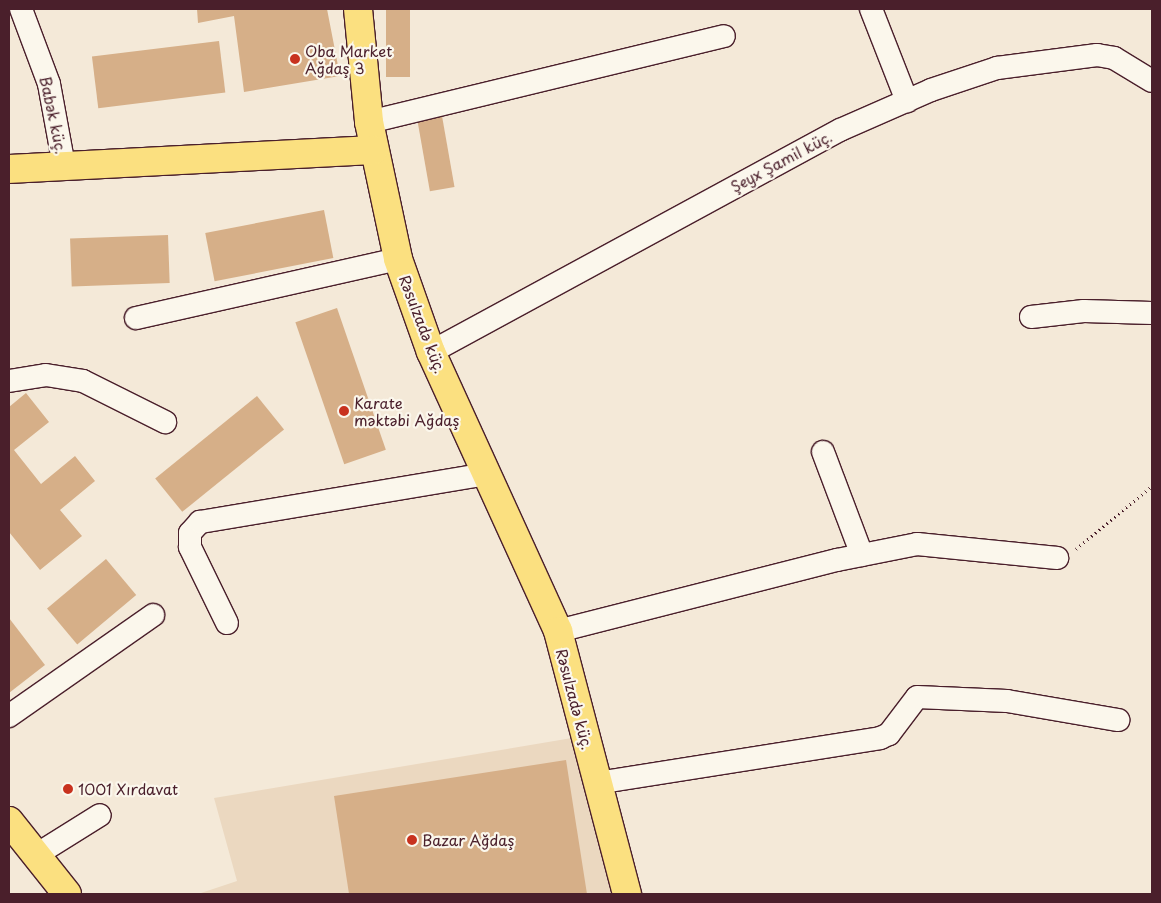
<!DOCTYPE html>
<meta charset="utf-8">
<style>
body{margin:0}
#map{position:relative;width:1161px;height:903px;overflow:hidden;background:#f4e9d8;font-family:"Playpen Sans",sans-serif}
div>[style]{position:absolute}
.built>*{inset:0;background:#ebd8c0}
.building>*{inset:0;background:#d6af88;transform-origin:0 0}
.path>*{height:3px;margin-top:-1.5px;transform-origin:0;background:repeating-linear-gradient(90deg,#4a1f2b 0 1px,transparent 0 5px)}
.roads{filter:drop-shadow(1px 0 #4a1f2b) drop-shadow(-1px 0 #4a1f2b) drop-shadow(0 1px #4a1f2b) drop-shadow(0 -1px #4a1f2b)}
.minor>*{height:22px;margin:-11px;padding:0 11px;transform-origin:11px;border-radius:11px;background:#fbf7ec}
.major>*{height:28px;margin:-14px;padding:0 14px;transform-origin:14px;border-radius:14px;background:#fbe080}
.dots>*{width:14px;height:14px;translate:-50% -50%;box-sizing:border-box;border:2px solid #fbf7ec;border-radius:50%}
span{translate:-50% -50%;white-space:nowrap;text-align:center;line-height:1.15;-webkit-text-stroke:4.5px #fbf7ec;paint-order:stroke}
.poi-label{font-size:15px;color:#4a1f2b}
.left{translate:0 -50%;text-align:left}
.street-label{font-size:15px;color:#4a1f2b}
.frame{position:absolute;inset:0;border:10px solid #4a1f2b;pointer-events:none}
</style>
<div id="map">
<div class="built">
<i style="clip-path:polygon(572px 738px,612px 894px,198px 894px,237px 881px,214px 798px)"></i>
</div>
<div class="building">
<i style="clip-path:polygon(197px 9px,327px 9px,340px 76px,244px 92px,234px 16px,198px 23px)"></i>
<i style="left:386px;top:9px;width:24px;height:68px"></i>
<i style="left:219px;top:41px;width:52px;height:128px;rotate:83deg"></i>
<i style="left:442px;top:116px;width:72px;height:25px;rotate:80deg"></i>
<i style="left:324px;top:210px;width:49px;height:121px;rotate:79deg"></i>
<i style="left:168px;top:235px;width:48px;height:98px;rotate:88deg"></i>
<i style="left:337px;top:308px;width:150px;height:44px;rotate:71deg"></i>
<i style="clip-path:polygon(26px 393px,49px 422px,14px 450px,41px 484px,75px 456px,95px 481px,60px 510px,82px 536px,40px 570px,9px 532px,9px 407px)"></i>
<i style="left:257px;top:396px;width:43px;height:131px;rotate:51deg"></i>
<i style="left:106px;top:559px;width:47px;height:77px;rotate:50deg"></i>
<i style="clip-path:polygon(9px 618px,45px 665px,9px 693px)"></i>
<i style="clip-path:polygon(566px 760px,587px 894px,349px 894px,334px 796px)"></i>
</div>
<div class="path">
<i style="left:1076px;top:549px;width:99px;rotate:-39.7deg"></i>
</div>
<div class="roads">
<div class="minor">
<i style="left:21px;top:9px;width:80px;rotate:69.5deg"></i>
<i style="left:49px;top:84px;width:83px;rotate:79.6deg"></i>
<i style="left:871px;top:9px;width:99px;rotate:68.6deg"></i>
<i style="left:369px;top:122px;width:365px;rotate:-13.6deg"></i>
<i style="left:1031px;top:317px;width:53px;rotate:-6.5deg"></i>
<i style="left:1084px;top:311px;width:68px;rotate:1.7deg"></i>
<i style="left:136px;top:318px;width:269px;rotate:-12.7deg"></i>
<i style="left:431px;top:352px;width:465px;rotate:-28.5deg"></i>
<i style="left:840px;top:130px;width:99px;rotate:-23.7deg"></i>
<i style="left:931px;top:90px;width:70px;rotate:-18.4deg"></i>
<i style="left:997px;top:68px;width:101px;rotate:-7.4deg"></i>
<i style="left:1097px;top:55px;width:17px;rotate:10deg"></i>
<i style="left:1114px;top:58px;width:44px;rotate:31.2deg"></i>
<i style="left:9px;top:381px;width:37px;rotate:-9deg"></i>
<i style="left:46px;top:375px;width:37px;rotate:9deg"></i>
<i style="left:83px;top:381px;width:92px;rotate:26.6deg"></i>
<i style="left:823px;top:452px;width:110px;rotate:69.3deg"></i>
<i style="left:227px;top:623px;width:85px;rotate:-116deg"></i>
<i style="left:190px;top:547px;width:14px;rotate:-90deg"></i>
<i style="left:190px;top:533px;width:15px;rotate:-48deg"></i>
<i style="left:200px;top:522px;width:291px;rotate:-9.5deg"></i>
<i style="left:558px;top:631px;width:288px;rotate:-14.3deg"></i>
<i style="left:837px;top:560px;width:82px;rotate:-11.3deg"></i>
<i style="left:917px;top:544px;width:141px;rotate:5.7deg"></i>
<i style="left:9px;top:716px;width:176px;rotate:-35deg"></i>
<i style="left:597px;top:783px;width:287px;rotate:-9deg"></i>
<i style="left:880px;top:738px;width:10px;rotate:-24deg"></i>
<i style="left:889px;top:734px;width:46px;rotate:-52.9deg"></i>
<i style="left:917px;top:697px;width:90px;rotate:2.5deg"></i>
<i style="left:1007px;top:701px;width:113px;rotate:9.7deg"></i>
<i style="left:36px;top:855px;width:75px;rotate:-32deg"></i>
</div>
<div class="major">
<i style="left:358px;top:9px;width:114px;rotate:84.4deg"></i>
<i style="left:369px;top:122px;width:140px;rotate:78deg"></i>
<i style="left:398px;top:259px;width:99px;rotate:70.5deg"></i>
<i style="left:431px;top:352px;width:307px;rotate:65.5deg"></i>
<i style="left:558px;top:631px;width:272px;rotate:75.3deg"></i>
<i style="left:9px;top:169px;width:365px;rotate:-3deg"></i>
<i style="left:9px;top:821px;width:93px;rotate:51.5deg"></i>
</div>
</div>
<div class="dots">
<i style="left:295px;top:59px;background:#c8321e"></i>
<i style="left:344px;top:411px;background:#c8321e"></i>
<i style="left:68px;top:789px;background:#c8321e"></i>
<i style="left:412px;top:840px;background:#c8321e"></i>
</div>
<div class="poi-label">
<span class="left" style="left:305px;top:59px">Oba Market<br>Ağdaş 3</span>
<span class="left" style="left:354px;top:411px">Karate<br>məktəbi Ağdaş</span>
<span class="left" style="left:78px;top:789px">1001 Xırdavat</span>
<span class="left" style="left:422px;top:840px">Bazar Ağdaş</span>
</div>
<div class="street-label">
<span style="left:54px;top:115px;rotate:78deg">Babək küç.</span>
<span style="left:781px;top:161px;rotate:-28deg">Şeyx Şamil küç.</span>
<span style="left:423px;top:324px;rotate:69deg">Rəsulzadə küç.</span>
<span style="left:575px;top:699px;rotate:75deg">Rəsulzadə küç.</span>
</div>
<div class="frame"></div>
</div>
